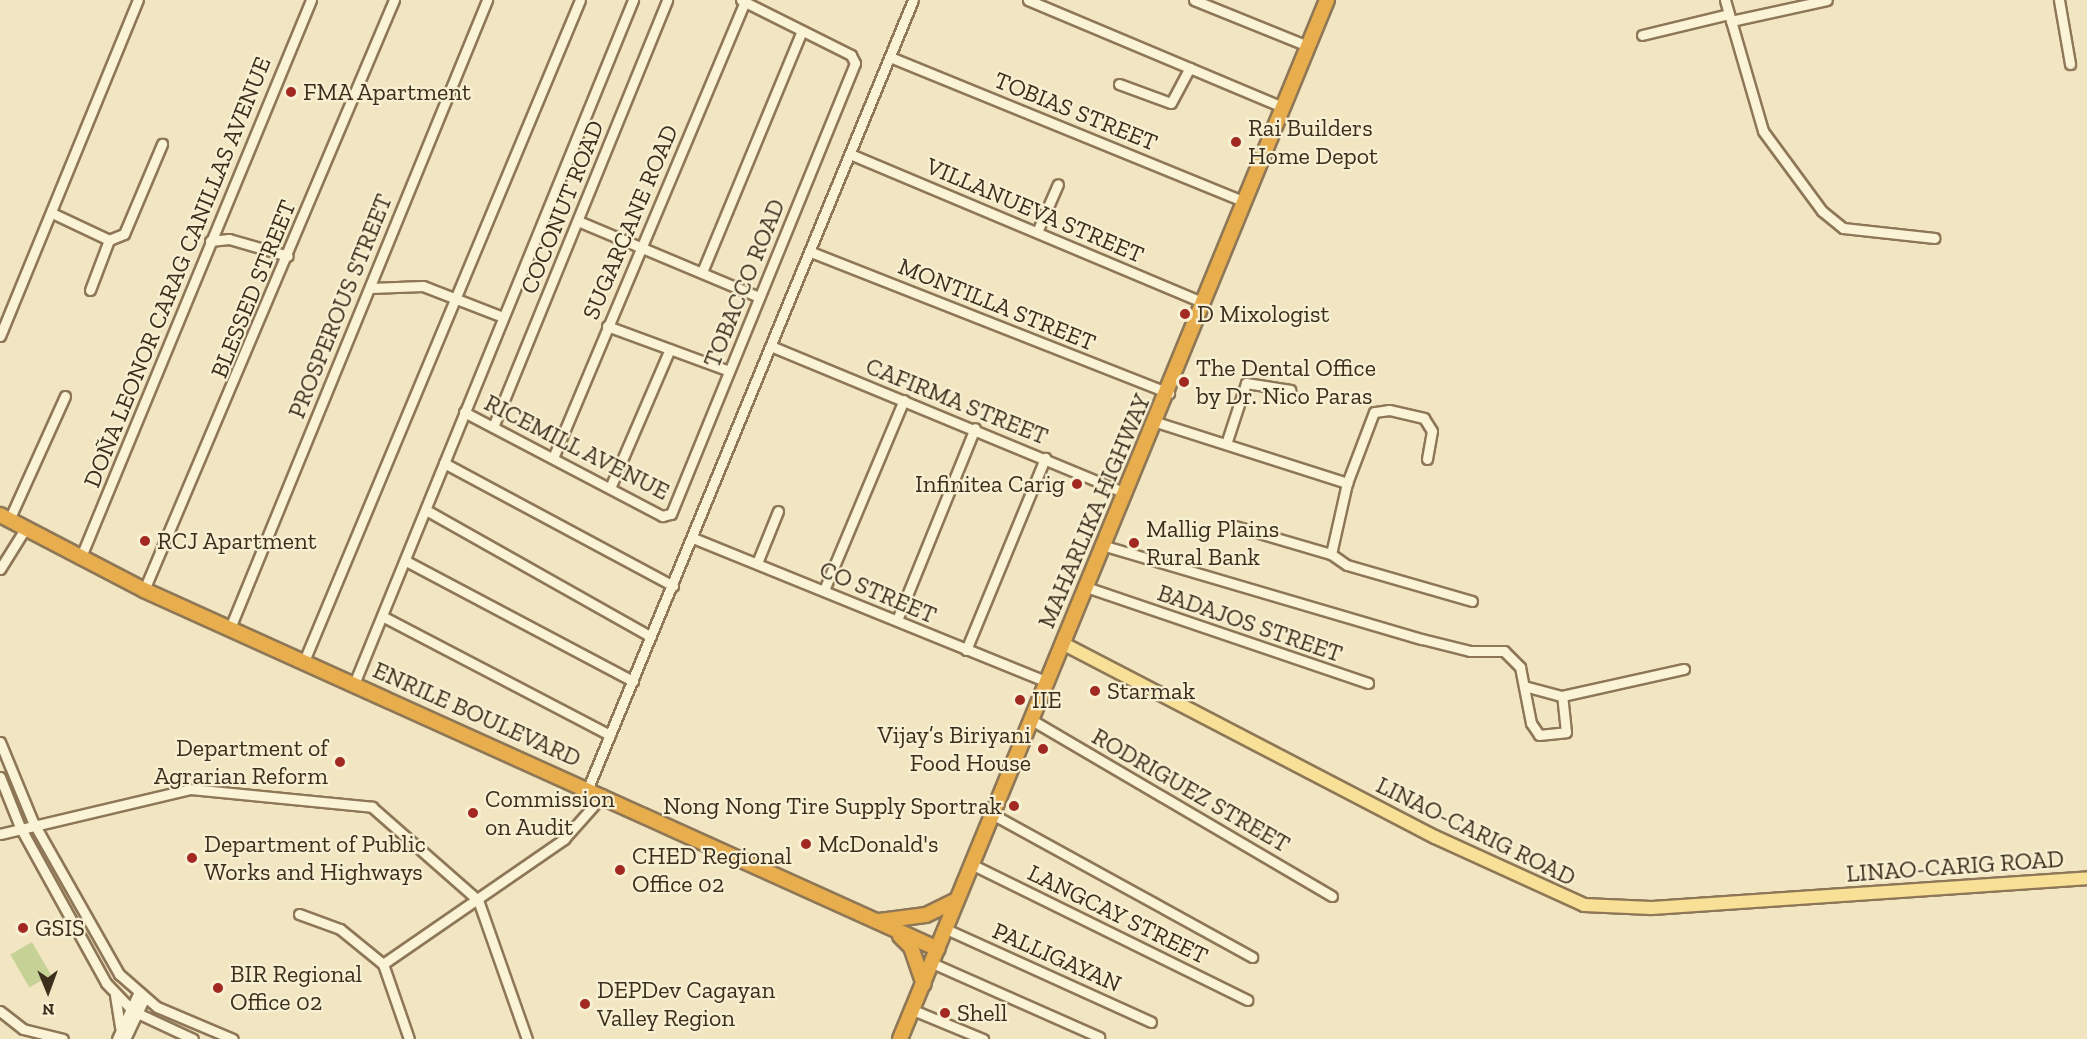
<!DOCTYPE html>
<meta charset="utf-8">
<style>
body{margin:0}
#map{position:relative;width:2087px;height:1039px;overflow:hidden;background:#f2e6c2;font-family:"Zilla Slab",serif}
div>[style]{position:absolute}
.green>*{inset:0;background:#c6d195;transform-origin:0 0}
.roads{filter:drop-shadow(2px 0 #8d7757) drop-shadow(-2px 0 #8d7757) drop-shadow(0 2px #8d7757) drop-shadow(0 -2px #8d7757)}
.minor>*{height:9px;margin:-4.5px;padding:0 4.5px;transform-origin:4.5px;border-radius:4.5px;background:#fbf3d6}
.major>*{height:12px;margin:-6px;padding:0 6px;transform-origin:6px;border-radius:6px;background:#f8e097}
.highway>*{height:14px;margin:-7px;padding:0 7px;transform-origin:7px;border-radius:7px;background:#e8ad4c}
.dots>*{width:16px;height:16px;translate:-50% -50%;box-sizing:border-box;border:3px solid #f8f0d2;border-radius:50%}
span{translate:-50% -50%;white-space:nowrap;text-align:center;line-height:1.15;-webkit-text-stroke:4.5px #f8f0d2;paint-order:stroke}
.poi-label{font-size:24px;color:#3c2e1d}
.left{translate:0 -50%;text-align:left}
.right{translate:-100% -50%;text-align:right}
.street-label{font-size:24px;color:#3c2e1d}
.north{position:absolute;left:18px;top:961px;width:60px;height:60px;-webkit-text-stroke:4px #f8f0d2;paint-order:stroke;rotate:179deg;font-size:16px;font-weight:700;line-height:24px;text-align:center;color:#3c2e1d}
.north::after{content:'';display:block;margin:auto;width:21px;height:27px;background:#3c2e1d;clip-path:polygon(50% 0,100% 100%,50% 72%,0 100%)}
</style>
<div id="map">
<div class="green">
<i style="left:32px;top:942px;width:38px;height:25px;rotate:60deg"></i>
</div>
<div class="roads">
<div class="minor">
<i style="left:1028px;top:0;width:277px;rotate:22.8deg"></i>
<i style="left:1194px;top:0;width:123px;rotate:22deg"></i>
<i style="left:1725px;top:0;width:136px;rotate:73.8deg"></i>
<i style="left:1763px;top:131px;width:99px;rotate:53.6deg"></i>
<i style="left:1822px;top:211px;width:27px;rotate:39deg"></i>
<i style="left:1843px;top:228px;width:92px;rotate:6.3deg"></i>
<i style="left:2059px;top:0;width:65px;rotate:80.2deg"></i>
<i style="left:1731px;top:21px;width:98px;rotate:-12.3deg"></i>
<i style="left:1642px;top:35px;width:89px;rotate:-13.6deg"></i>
<i style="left:890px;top:57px;width:384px;rotate:22.2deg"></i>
<i style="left:1119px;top:84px;width:55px;rotate:20.1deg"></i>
<i style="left:1171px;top:103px;width:40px;rotate:-62deg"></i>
<i style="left:850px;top:154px;width:384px;rotate:22.8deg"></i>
<i style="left:52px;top:213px;width:63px;rotate:25.3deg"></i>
<i style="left:109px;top:240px;width:16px;rotate:-22deg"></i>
<i style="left:124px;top:234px;width:98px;rotate:-67.1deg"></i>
<i style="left:578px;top:221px;width:196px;rotate:22.8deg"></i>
<i style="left:1037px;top:232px;width:52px;rotate:-66.4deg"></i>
<i style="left:210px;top:241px;width:19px;rotate:-6deg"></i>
<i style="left:229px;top:239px;width:61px;rotate:16.1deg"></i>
<i style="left:811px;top:252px;width:385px;rotate:21.5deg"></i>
<i style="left:702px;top:272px;width:261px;rotate:-67.5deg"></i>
<i style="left:370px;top:288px;width:53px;rotate:-2.2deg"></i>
<i style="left:423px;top:286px;width:86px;rotate:21.2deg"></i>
<i style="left:90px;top:290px;width:53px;rotate:-69.2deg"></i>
<i style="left:607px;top:326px;width:130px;rotate:20.2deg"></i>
<i style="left:0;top:336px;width:363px;rotate:-67.7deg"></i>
<i style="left:773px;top:347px;width:382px;rotate:22.5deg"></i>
<i style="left:464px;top:412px;width:224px;rotate:27.7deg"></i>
<i style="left:662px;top:516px;width:9px;rotate:-13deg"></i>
<i style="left:671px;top:514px;width:487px;rotate:-67.8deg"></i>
<i style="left:855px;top:63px;width:9px;rotate:-117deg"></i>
<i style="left:851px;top:55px;width:123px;rotate:-153.4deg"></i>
<i style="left:1156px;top:422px;width:201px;rotate:17.7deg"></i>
<i style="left:493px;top:427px;width:461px;rotate:-67.8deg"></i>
<i style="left:1226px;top:444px;width:64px;rotate:-71.8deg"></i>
<i style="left:1246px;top:383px;width:45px;rotate:9deg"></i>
<i style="left:553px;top:458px;width:495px;rotate:-67.2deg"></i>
<i style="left:1427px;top:459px;width:28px;rotate:-80deg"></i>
<i style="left:1432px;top:431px;width:15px;rotate:-122deg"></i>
<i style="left:1424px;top:418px;width:36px;rotate:-167deg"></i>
<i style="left:1389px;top:410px;width:15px;rotate:172deg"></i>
<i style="left:1374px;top:412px;width:76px;rotate:110.8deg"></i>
<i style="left:1347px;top:483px;width:73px;rotate:102.7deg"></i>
<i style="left:1331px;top:554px;width:19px;rotate:35deg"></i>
<i style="left:1347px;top:565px;width:130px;rotate:16.1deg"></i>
<i style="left:444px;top:463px;width:260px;rotate:28.2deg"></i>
<i style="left:610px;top:488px;width:151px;rotate:-66.7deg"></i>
<i style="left:426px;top:510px;width:258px;rotate:29.4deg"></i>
<i style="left:9px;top:520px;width:136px;rotate:-65.7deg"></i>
<i style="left:1235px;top:526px;width:100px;rotate:16.3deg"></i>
<i style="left:693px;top:538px;width:382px;rotate:22.1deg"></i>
<i style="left:1105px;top:546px;width:330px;rotate:16.4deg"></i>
<i style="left:1422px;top:639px;width:49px;rotate:14deg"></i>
<i style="left:1470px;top:651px;width:34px"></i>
<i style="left:1504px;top:651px;width:23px;rotate:45deg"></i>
<i style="left:1520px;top:667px;width:57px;rotate:78.9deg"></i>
<i style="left:1531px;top:723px;width:14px;rotate:56deg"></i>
<i style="left:1539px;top:735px;width:27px;rotate:-6deg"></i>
<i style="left:1566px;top:732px;width:36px;rotate:-96deg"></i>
<i style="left:1562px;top:696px;width:125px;rotate:-12.5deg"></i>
<i style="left:80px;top:559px;width:605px;rotate:-67.55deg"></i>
<i style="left:406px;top:561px;width:257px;rotate:27.9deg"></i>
<i style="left:757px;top:563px;width:56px;rotate:-68deg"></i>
<i style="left:0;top:569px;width:47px;rotate:-58deg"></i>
<i style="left:1086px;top:587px;width:298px;rotate:18.8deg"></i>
<i style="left:144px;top:590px;width:641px;rotate:-67.04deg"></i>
<i style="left:824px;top:590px;width:206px;rotate:-67.2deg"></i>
<i style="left:382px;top:616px;width:257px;rotate:27.6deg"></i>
<i style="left:897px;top:620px;width:207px;rotate:-67.9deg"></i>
<i style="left:230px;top:628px;width:679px;rotate:-67.74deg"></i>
<i style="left:966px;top:650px;width:208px;rotate:-67.6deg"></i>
<i style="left:304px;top:661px;width:716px;rotate:-67.34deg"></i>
<i style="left:354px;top:684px;width:739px;rotate:-67.81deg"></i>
<i style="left:1524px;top:686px;width:39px;rotate:15deg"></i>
<i style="left:1030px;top:719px;width:350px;rotate:30.4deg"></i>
<i style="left:0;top:742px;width:87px;rotate:67.6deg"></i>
<i style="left:33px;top:822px;width:175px;rotate:60.5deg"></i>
<i style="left:119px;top:974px;width:50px;rotate:41deg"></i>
<i style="left:157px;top:1007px;width:82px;rotate:22.8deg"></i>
<i style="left:0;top:777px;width:54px;rotate:68.2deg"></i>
<i style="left:20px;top:827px;width:178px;rotate:61.1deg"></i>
<i style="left:106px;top:983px;width:39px;rotate:46deg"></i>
<i style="left:133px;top:1011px;width:66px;rotate:25deg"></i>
<i style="left:588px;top:788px;width:852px;rotate:-67.59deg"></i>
<i style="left:992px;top:814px;width:297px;rotate:28.8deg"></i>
<i style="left:0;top:834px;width:195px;rotate:-13.3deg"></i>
<i style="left:190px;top:789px;width:183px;rotate:5.6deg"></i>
<i style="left:372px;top:807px;width:141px;rotate:41.3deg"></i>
<i style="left:478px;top:900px;width:147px;rotate:70.6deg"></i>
<i style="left:971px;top:864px;width:308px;rotate:26.2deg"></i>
<i style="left:299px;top:914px;width:44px;rotate:20.1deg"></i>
<i style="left:340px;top:929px;width:55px;rotate:39.1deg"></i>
<i style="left:383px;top:964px;width:79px;rotate:70.9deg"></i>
<i style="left:946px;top:929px;width:225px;rotate:24.4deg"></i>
<i style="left:932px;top:963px;width:183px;rotate:23.9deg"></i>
<i style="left:383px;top:964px;width:220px;rotate:-34.6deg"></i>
<i style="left:564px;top:839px;width:59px;rotate:-48.4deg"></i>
<i style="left:115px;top:995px;width:33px;rotate:81deg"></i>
<i style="left:913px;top:1010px;width:76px;rotate:22.5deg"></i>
<i style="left:0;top:1011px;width:29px;rotate:38deg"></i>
<i style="left:23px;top:1029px;width:41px;rotate:14deg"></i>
<i style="left:117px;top:1039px;width:50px;rotate:-65deg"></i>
<i style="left:125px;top:1039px;width:44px;rotate:-64.6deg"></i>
</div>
<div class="major">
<i style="left:1062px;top:643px;width:420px;rotate:27.5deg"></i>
<i style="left:1435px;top:837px;width:164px;rotate:24.5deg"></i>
<i style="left:1584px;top:905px;width:67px;rotate:2.6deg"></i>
<i style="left:1651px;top:908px;width:437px;rotate:-3.9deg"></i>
</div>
<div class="highway">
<i style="left:0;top:515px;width:162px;rotate:27.5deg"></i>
<i style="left:144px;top:590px;width:871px;rotate:24.33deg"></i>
<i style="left:879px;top:921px;width:47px;rotate:-7.3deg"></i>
<i style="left:926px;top:915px;width:34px;rotate:-26deg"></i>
<i style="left:900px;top:936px;width:16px;rotate:45deg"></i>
<i style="left:911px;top:947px;width:39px;rotate:71deg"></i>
<i style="left:900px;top:1039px;width:1123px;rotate:-67.66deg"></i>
</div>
</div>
<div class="dots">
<i style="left:291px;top:92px;background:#a12922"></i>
<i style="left:1236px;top:142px;background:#a12922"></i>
<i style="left:1185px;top:314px;background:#a12922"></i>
<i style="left:1184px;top:382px;background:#a12922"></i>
<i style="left:1077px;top:484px;background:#a12922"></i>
<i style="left:145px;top:541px;background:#a12922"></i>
<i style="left:1134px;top:543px;background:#a12922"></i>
<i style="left:1095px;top:691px;background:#a12922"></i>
<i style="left:1020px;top:700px;background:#a12922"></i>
<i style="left:1043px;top:749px;background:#a12922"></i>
<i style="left:340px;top:762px;background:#a12922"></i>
<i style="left:1014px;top:806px;background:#a12922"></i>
<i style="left:473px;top:813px;background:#a12922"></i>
<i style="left:806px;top:844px;background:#a12922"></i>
<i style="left:192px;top:858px;background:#a12922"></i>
<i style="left:620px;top:870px;background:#a12922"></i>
<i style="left:23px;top:928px;background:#a12922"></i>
<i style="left:218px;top:988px;background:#a12922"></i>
<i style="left:585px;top:1004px;background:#a12922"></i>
<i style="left:945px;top:1013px;background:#a12922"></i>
</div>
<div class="poi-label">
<span class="left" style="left:303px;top:92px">FMA Apartment</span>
<span class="left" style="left:1248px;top:142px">Rai Builders<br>Home Depot</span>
<span class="left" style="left:1197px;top:314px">D Mixologist</span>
<span class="left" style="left:1196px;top:382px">The Dental Office<br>by Dr. Nico Paras</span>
<span class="right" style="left:1065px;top:484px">Infinitea Carig</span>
<span class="left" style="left:1146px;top:543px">Mallig Plains<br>Rural Bank</span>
<span class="left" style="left:157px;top:541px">RCJ Apartment</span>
<span class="left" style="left:1107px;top:691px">Starmak</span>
<span class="left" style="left:1032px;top:700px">IIE</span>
<span class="right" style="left:1031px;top:749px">Vijay’s Biriyani<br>Food House</span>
<span class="right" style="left:328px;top:762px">Department of<br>Agrarian Reform</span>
<span class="left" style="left:485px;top:813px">Commission<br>on Audit</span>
<span class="right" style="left:1002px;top:806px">Nong Nong Tire Supply Sportrak</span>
<span class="left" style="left:204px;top:858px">Department of Public<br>Works and Highways</span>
<span class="left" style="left:818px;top:844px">McDonald's</span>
<span class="left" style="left:632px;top:870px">CHED Regional<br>Office 02</span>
<span class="left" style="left:35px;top:928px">GSIS</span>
<span class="left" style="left:230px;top:988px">BIR Regional<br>Office 02</span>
<span class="left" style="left:597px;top:1004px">DEPDev Cagayan<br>Valley Region</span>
<span class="left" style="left:957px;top:1013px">Shell</span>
</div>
<div class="street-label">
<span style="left:1076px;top:111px;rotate:22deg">TOBIAS STREET</span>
<span style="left:562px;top:207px;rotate:-68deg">COCONUT ROAD</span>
<span style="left:1035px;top:210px;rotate:23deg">VILLANUEVA STREET</span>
<span style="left:630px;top:222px;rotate:-67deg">SUGARCANE ROAD</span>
<span style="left:177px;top:272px;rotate:-68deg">DOÑA LEONOR CARAG CANILLAS AVENUE</span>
<span style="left:744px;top:283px;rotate:-68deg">TOBACCO ROAD</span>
<span style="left:253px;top:289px;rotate:-68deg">BLESSED STREET</span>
<span style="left:997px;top:304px;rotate:22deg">MONTILLA STREET</span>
<span style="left:340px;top:306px;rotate:-68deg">PROSPEROUS STREET</span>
<span style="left:957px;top:401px;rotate:22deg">CAFIRMA STREET</span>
<span style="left:577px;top:447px;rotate:27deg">RICEMILL AVENUE</span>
<span style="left:1094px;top:511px;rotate:-67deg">MAHARLIKA HIGHWAY</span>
<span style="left:878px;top:592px;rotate:23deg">CO STREET</span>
<span style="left:1250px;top:623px;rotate:19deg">BADAJOS STREET</span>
<span style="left:477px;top:714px;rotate:24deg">ENRILE BOULEVARD</span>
<span style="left:1191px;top:790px;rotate:30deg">RODRIGUEZ STREET</span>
<span style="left:1476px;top:831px;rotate:26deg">LINAO-CARIG ROAD</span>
<span style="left:1955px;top:866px;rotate:-4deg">LINAO-CARIG ROAD</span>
<span style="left:1118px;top:914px;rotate:26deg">LANGCAY STREET</span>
<span style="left:1057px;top:957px;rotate:24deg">PALLIGAYAN</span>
</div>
<div class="north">N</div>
</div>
